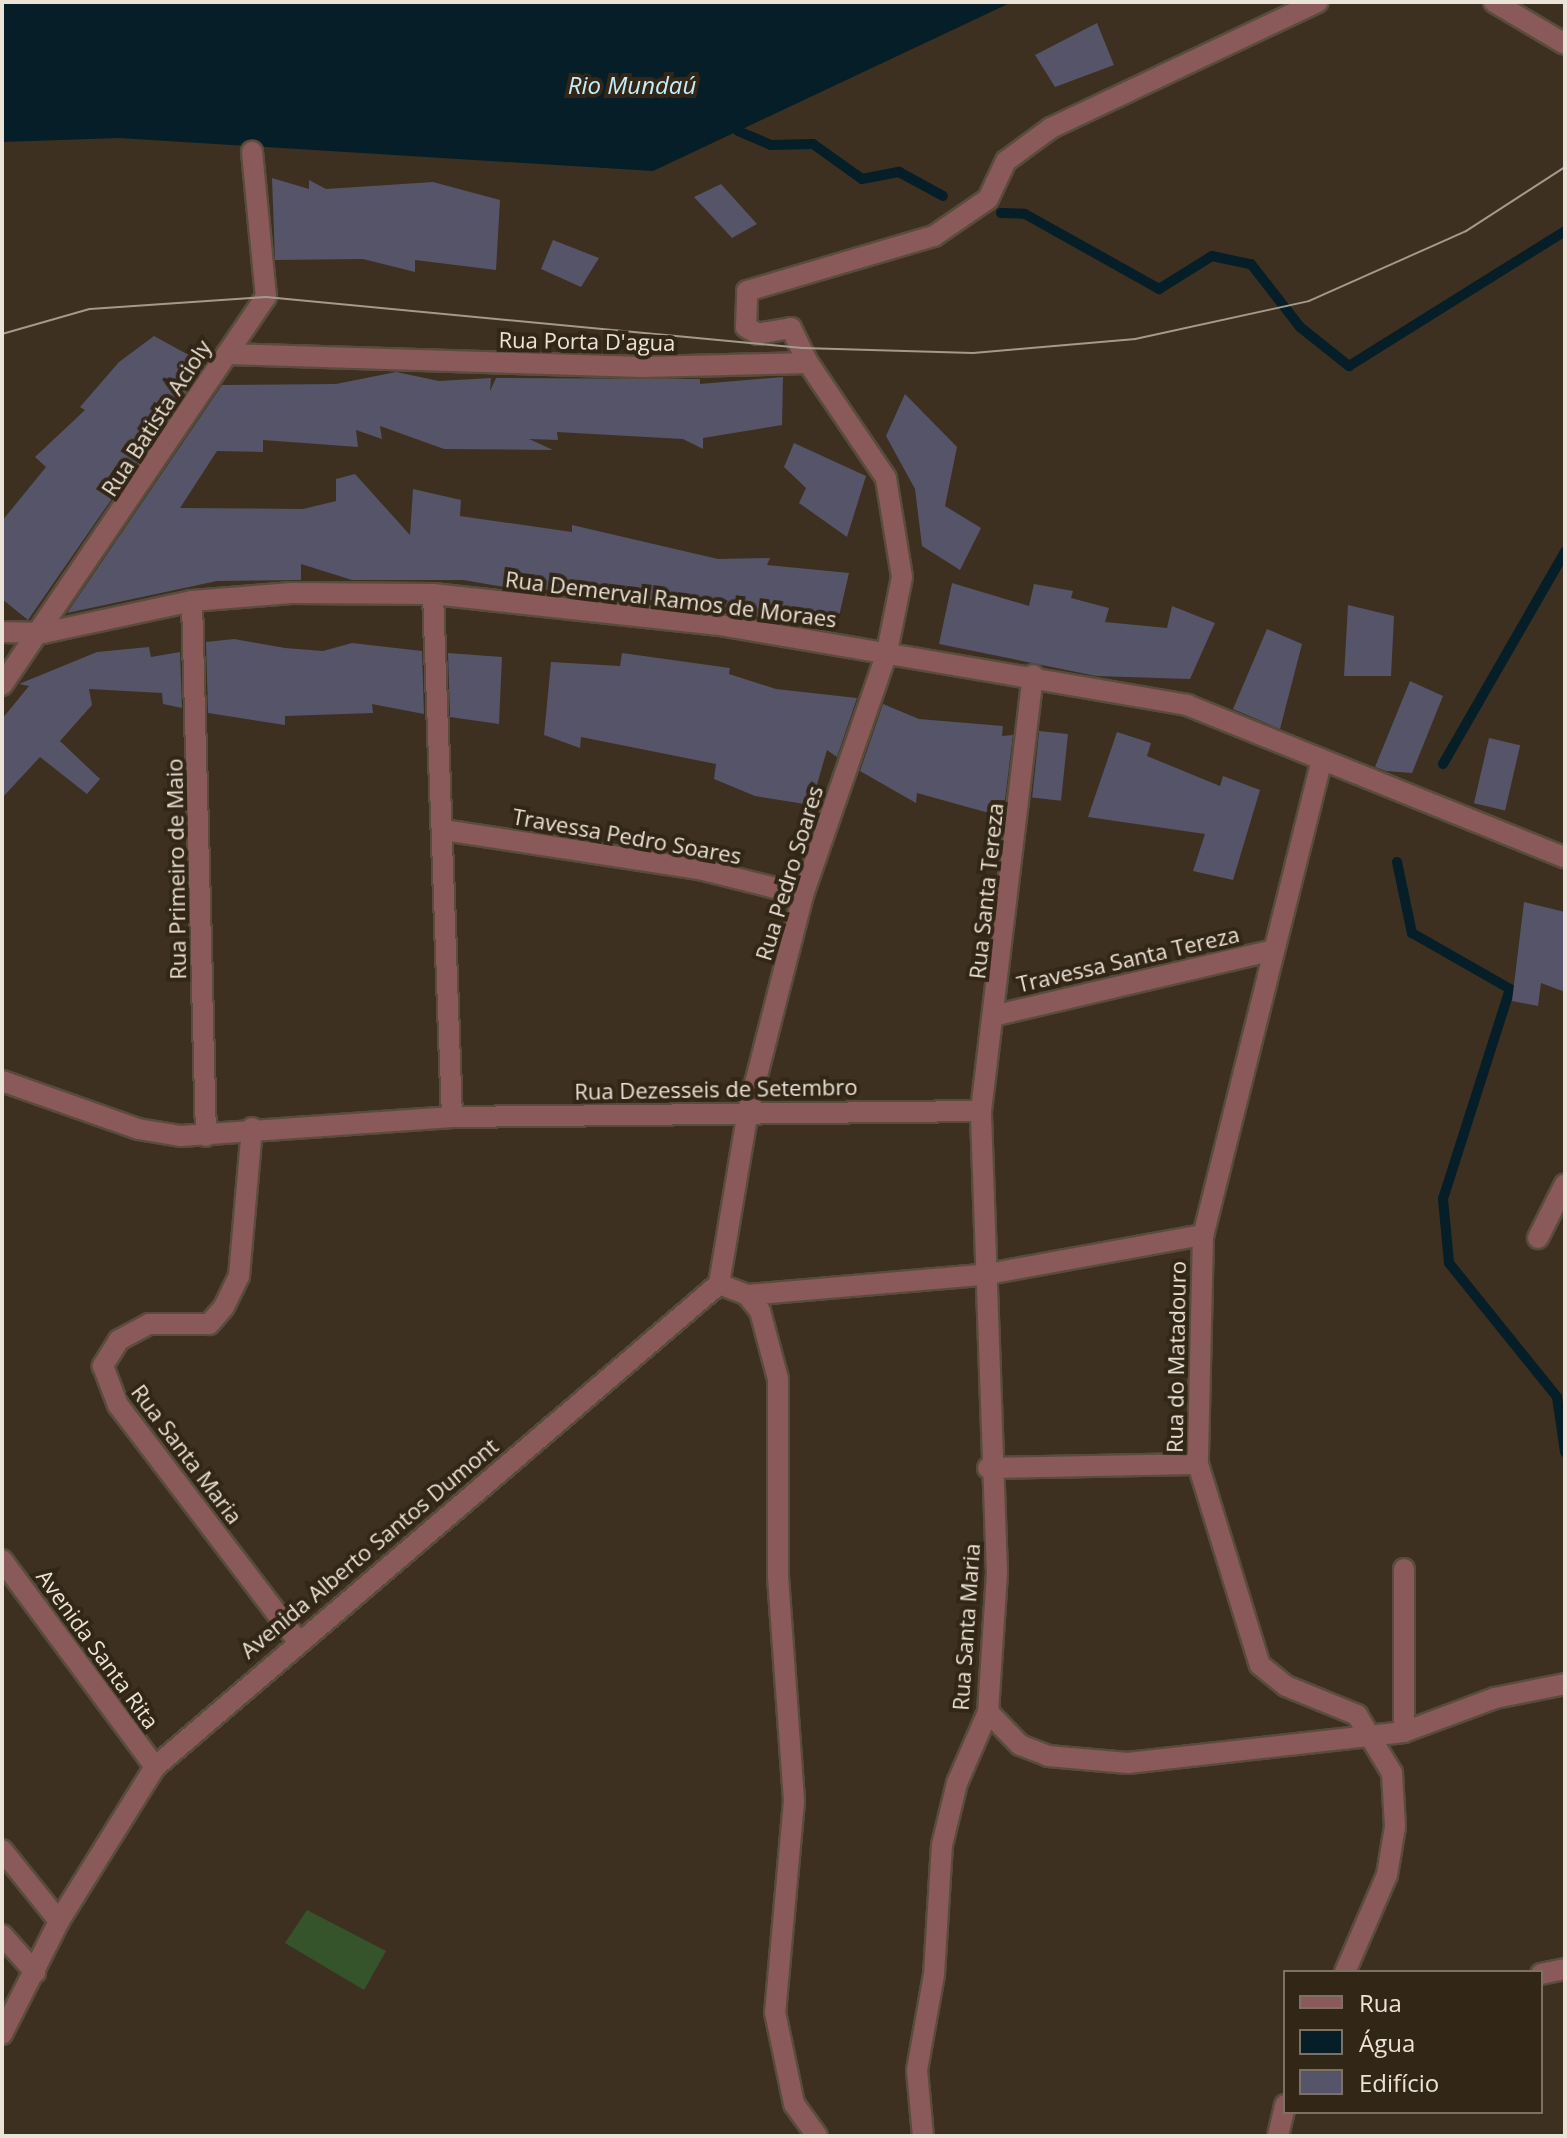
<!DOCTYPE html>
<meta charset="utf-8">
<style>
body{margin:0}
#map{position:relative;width:1567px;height:2138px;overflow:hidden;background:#3d3020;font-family:"Open Sans",sans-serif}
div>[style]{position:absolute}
.green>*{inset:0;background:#36542b}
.water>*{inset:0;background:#051e27}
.stream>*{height:10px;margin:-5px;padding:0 5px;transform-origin:5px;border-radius:5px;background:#051e27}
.building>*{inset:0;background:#555468;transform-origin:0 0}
.roads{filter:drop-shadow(2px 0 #594c3d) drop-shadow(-2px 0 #594c3d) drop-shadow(0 2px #594c3d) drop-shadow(0 -2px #594c3d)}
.minor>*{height:20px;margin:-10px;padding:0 10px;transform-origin:10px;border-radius:10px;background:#8a595a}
.tram>*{height:2px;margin:-1px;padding:0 1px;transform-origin:1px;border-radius:1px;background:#a4998d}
span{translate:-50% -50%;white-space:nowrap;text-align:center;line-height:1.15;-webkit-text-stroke:8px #322616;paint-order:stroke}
.street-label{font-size:22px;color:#ebe2d8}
.water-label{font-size:24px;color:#c4ecfb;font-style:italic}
.frame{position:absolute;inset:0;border:4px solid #ebe2d8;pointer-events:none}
.legend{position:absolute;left:1283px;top:1970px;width:260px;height:144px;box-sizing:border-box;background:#322616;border:2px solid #7c7164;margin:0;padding:10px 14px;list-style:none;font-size:24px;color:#ebe2d8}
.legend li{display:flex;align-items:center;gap:16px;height:40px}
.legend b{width:40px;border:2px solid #7c7164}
</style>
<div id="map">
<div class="green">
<i style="clip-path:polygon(307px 1910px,386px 1951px,364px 1990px,285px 1943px)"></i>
</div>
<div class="water">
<i style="clip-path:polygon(2px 2px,1012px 2px,653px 171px,119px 138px,2px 142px)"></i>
</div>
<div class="stream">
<i style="left:738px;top:131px;width:36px;rotate:23deg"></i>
<i style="left:771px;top:145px;width:42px;rotate:-1.4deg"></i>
<i style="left:813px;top:144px;width:60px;rotate:35.5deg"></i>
<i style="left:862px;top:179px;width:38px;rotate:-11deg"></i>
<i style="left:899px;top:172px;width:50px;rotate:28.6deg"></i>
<i style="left:1001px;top:213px;width:24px;rotate:2deg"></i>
<i style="left:1025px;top:214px;width:154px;rotate:29.2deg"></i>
<i style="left:1159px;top:289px;width:62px;rotate:-31.9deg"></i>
<i style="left:1212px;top:256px;width:40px;rotate:12deg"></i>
<i style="left:1251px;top:264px;width:80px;rotate:52.1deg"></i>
<i style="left:1300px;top:327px;width:63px;rotate:38.5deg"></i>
<i style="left:1349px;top:366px;width:255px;rotate:-32deg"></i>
<i style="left:1443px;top:764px;width:245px;rotate:-60.1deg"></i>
<i style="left:1397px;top:862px;width:73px;rotate:78.1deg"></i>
<i style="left:1412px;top:933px;width:113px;rotate:29.7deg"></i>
<i style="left:1510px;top:989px;width:220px;rotate:107.7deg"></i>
<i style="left:1443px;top:1199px;width:64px;rotate:84.6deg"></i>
<i style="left:1449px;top:1263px;width:172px;rotate:51.1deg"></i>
<i style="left:1557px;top:1397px;width:56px;rotate:81.7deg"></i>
</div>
<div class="building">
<i style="clip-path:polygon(1097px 23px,1114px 65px,1055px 87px,1035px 55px)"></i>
<i style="clip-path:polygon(272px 178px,309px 189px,309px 180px,326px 189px,433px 182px,500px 200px,496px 270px,415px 260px,415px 272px,363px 259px,275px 260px)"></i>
<i style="clip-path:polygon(721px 184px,757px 224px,732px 238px,694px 197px)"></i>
<i style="clip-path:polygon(553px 240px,599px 258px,581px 287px,541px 269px)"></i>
<i style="clip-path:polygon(154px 336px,205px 364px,28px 620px,2px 599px,2px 521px,46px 467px,35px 457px,85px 410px,80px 407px,119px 362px)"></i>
<i style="clip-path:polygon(396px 372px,439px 381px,491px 378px,490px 391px,496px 378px,700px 379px,700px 384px,783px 377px,782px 425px,703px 438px,703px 449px,683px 439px,557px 432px,558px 440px,529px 439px,553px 450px,444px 449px,380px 426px,382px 439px,356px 430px,358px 447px,263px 440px,263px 452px,217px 451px,180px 508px,303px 509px,336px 501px,336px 479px,355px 474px,410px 535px,413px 489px,461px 500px,460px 516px,572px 532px,572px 525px,718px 559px,770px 558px,767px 565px,849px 573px,836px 629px,631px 597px,600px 599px,570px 593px,570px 586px,533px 592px,463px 580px,352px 580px,301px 564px,301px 580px,217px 581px,67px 613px,222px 385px,336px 384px)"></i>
<i style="clip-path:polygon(905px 394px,957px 447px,945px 506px,981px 528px,960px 570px,922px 546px,915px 489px,886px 436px)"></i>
<i style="clip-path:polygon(794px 443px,866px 476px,847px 537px,799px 503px,806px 488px,784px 467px)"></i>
<i style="clip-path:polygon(952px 583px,1029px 606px,1034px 584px,1073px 591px,1071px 598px,1109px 608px,1105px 622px,1167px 628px,1172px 606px,1215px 623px,1190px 679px,1096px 676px,939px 644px)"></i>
<i style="clip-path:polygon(1348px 605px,1394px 616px,1391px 676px,1344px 676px)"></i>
<i style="clip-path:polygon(1267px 629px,1302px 644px,1280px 729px,1233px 709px)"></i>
<i style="clip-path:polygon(234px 639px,285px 648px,323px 651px,352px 643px,422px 651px,424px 714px,372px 704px,373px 713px,285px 716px,285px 725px,208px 713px,206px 642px)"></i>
<i style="clip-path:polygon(149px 647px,151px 657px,180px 652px,182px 708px,163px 704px,162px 693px,89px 689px,92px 705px,60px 741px,100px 779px,87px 794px,40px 757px,2px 798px,2px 719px,29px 686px,19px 684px,97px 652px)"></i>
<i style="clip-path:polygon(448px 653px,502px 657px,499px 724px,450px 717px)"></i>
<i style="clip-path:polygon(622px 653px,730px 668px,729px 674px,776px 689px,857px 698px,837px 757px,827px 750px,811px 805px,755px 796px,714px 779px,716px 764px,581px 737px,580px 748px,544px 735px,551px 662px,620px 666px)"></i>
<i style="clip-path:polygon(1410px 681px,1443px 696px,1412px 773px,1386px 771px,1375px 767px)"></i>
<i style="clip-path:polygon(883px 704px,919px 719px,1003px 726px,1002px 736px,1013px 735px,1005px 800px,991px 800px,989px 813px,917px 793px,916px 803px,860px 771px)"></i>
<i style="clip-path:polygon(1117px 732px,1151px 743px,1147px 756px,1220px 786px,1223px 776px,1260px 790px,1233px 880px,1193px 871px,1205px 834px,1088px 817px)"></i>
<i style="left:1068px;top:734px;width:67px;height:29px;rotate:96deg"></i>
<i style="left:1489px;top:738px;width:32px;height:67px;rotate:13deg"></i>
<i style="clip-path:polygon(1524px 902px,1565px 912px,1565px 992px,1541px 983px,1538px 1006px,1512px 1001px)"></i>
</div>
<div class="roads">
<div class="minor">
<i style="left:1494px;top:2px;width:82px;rotate:30.6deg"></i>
<i style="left:808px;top:363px;width:39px;rotate:-116deg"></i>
<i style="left:791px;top:328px;width:34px;rotate:170deg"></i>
<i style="left:758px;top:334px;width:14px;rotate:-150deg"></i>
<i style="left:746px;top:327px;width:36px;rotate:-88deg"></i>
<i style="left:747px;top:291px;width:195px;rotate:-16.4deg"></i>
<i style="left:934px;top:236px;width:65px;rotate:-34.4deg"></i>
<i style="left:988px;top:199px;width:42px;rotate:-64.7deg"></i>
<i style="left:1006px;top:161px;width:56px;rotate:-36.3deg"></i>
<i style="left:1051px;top:128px;width:295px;rotate:-25.3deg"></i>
<i style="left:433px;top:594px;width:523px;rotate:87.92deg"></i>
<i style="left:192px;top:601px;width:535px;rotate:88.5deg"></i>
<i style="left:2px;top:632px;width:41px;rotate:1.4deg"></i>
<i style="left:43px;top:633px;width:152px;rotate:-12.1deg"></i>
<i style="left:192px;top:601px;width:100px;rotate:-4.6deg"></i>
<i style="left:292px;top:593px;width:141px;rotate:0.4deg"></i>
<i style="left:433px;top:594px;width:295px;rotate:6.2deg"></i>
<i style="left:726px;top:626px;width:468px;rotate:9.7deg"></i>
<i style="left:1187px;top:705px;width:408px;rotate:22deg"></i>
<i style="left:2px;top:685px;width:469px;rotate:-55.8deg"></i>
<i style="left:266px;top:297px;width:146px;rotate:-95.5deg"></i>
<i style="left:1321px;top:763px;width:487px;rotate:104deg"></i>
<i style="left:1203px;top:1235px;width:229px;rotate:91.3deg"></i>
<i style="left:1198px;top:1464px;width:210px;rotate:72.9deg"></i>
<i style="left:1260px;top:1665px;width:33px;rotate:39deg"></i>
<i style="left:1286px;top:1686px;width:77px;rotate:22.2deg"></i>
<i style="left:1357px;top:1715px;width:68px;rotate:58.9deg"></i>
<i style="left:1392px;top:1773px;width:54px;rotate:86.8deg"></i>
<i style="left:1395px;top:1827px;width:49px;rotate:99.5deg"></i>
<i style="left:1387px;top:1875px;width:106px;rotate:113.4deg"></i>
<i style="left:443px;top:830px;width:259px;rotate:8.7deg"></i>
<i style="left:699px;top:869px;width:107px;rotate:14deg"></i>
<i style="left:997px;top:1015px;width:280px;rotate:-13.2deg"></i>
<i style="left:2px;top:1081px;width:144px;rotate:19.4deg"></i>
<i style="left:138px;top:1129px;width:44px;rotate:9.2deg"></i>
<i style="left:181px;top:1136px;width:272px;rotate:-4deg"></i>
<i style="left:452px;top:1117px;width:529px;rotate:-0.65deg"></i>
<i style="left:252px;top:1128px;width:149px;rotate:95deg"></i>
<i style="left:239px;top:1276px;width:34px;rotate:116deg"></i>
<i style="left:224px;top:1307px;width:23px;rotate:131deg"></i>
<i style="left:209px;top:1324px;width:60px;rotate:180deg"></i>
<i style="left:149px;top:1324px;width:34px;rotate:152deg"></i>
<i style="left:119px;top:1340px;width:31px;rotate:122deg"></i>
<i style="left:103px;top:1366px;width:42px;rotate:69deg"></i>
<i style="left:118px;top:1405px;width:294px;rotate:52.7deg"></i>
<i style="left:1538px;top:1238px;width:60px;rotate:-63.4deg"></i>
<i style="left:719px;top:1284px;width:30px;rotate:21deg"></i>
<i style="left:747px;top:1295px;width:21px;rotate:51deg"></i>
<i style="left:760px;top:1311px;width:70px;rotate:75.2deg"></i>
<i style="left:778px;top:1379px;width:198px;rotate:90deg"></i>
<i style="left:778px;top:1577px;width:225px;rotate:85.9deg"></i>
<i style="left:794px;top:1801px;width:212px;rotate:95.1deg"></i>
<i style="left:775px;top:2012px;width:94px;rotate:78.3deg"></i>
<i style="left:794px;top:2104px;width:39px;rotate:54deg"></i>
<i style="left:747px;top:1295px;width:236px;rotate:-4.9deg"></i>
<i style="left:982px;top:1275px;width:225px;rotate:-10.3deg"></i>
<i style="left:988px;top:1468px;width:210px;rotate:-1.1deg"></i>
<i style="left:2px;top:1560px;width:257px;rotate:53.5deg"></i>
<i style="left:988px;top:1712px;width:46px;rotate:45.9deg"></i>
<i style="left:1020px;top:1745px;width:30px;rotate:21deg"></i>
<i style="left:1048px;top:1756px;width:80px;rotate:5deg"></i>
<i style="left:1128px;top:1763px;width:278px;rotate:-6.4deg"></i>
<i style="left:1404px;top:1732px;width:97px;rotate:-20.5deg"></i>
<i style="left:1495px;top:1698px;width:71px;rotate:-11.3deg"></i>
<i style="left:1404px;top:1732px;width:163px;rotate:-90deg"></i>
<i style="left:2px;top:1850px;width:91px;rotate:51.2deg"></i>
<i style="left:2px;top:1935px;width:50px;rotate:48.3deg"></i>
<i style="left:1541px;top:1974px;width:25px;rotate:-12deg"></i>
<i style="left:2px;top:2034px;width:127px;rotate:-63.2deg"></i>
<i style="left:59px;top:1921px;width:181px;rotate:-58.1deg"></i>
<i style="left:155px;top:1767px;width:743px;rotate:-40.58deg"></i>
<i style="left:719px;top:1284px;width:175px;rotate:-80.5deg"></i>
<i style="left:748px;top:1111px;width:223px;rotate:-75.7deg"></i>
<i style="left:803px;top:895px;width:257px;rotate:-70.9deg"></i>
<i style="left:887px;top:652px;width:76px;rotate:-78.7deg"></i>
<i style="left:902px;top:577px;width:100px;rotate:-99.2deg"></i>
<i style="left:886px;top:478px;width:139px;rotate:-124.1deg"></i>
<i style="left:808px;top:363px;width:166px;rotate:178.6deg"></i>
<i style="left:642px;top:367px;width:415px;rotate:-178.2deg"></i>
<i style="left:923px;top:2136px;width:66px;rotate:-95.2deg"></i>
<i style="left:917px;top:2070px;width:97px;rotate:-79.9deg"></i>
<i style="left:934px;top:1975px;width:130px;rotate:-86.5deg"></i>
<i style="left:942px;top:1845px;width:64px;rotate:-76.4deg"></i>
<i style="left:957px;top:1783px;width:77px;rotate:-66.4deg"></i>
<i style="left:988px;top:1712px;width:139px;rotate:-86.3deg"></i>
<i style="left:997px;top:1573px;width:462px;rotate:-92deg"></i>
<i style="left:981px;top:1111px;width:439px;rotate:-83.2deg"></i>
<i style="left:1278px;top:2136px;width:32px;rotate:-77deg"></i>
</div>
</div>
<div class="tram">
<i style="left:2px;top:334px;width:91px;rotate:-15.9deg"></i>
<i style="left:90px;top:309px;width:176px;rotate:-3.9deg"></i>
<i style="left:266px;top:297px;width:539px;rotate:5.43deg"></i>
<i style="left:803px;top:348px;width:170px;rotate:1.7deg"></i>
<i style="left:973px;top:353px;width:163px;rotate:-4.9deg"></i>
<i style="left:1135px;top:339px;width:178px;rotate:-12.3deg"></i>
<i style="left:1309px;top:301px;width:172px;rotate:-24deg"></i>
<i style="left:1466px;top:231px;width:118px;rotate:-32.9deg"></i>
</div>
<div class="street-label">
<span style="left:587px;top:341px;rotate:1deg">Rua Porta D'agua</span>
<span style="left:156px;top:418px;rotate:-57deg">Rua Batista Acioly</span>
<span style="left:671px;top:599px;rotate:7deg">Rua Demerval Ramos de Moraes</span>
<span style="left:627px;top:836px;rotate:10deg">Travessa Pedro Soares</span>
<span style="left:176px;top:869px;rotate:-91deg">Rua Primeiro de Maio</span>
<span style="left:789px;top:873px;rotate:-73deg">Rua Pedro Soares</span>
<span style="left:986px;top:891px;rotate:-84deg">Rua Santa Tereza</span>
<span style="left:1128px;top:959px;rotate:-13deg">Travessa Santa Tereza</span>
<span style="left:716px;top:1089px;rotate:-1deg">Rua Dezesseis de Setembro</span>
<span style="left:1176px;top:1357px;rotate:-89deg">Rua do Matadouro</span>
<span style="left:187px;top:1454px;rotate:53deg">Rua Santa Maria</span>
<span style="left:369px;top:1548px;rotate:-40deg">Avenida Alberto Santos Dumont</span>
<span style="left:966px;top:1627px;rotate:-86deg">Rua Santa Maria</span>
<span style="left:98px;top:1649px;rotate:54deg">Avenida Santa Rita</span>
</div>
<div class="water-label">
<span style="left:632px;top:85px">Rio Mundaú</span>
</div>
<div class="frame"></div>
<ul class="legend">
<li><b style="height:10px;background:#8a595a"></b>Rua</li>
<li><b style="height:22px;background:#051e27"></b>Água</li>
<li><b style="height:22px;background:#555468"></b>Edifício</li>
</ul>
</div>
